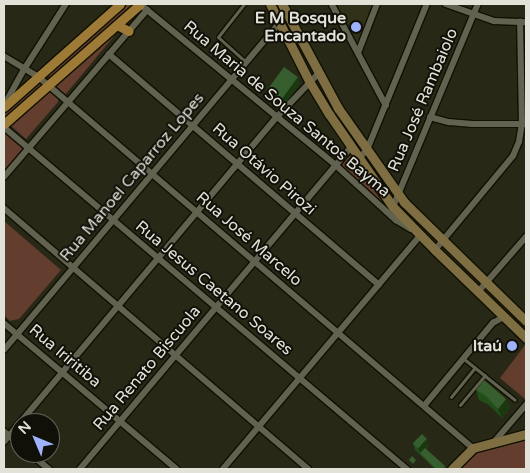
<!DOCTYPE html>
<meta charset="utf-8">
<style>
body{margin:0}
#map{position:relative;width:530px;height:473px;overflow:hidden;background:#282817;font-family:"Varela Round",sans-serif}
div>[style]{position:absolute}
.built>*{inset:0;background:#313119}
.green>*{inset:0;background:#633d2d}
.roads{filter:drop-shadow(1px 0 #111103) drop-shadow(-1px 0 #111103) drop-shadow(0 1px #111103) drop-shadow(0 -1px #111103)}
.lane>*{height:3px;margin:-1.5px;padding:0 1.5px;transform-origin:1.5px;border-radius:1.5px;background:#61624f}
.street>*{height:5.5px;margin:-2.75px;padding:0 2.75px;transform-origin:2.75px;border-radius:2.75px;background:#61624f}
.secondary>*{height:9px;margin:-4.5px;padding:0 4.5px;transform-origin:4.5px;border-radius:4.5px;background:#7f6e42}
.primary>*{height:9px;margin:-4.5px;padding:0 4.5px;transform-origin:4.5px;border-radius:4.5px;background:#9d7a35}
.wall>*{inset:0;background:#214e19}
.shaded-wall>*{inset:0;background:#1b3810}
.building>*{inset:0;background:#365e2e;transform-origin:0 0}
.dots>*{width:14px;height:14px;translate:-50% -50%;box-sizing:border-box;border:2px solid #101009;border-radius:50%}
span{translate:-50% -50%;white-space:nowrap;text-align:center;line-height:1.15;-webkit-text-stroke:4px #101009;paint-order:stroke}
.poi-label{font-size:16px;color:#e2e2d8;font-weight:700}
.right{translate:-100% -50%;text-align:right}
.street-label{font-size:16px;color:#e2e2d8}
.frame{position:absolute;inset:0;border:5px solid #e2e2d8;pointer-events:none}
.north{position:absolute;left:10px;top:413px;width:50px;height:50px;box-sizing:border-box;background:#101009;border:1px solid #64645c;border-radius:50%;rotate:315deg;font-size:14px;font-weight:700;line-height:20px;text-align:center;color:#e2e2d8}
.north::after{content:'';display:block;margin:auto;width:18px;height:22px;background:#9fb3fd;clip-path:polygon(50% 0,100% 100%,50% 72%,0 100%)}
</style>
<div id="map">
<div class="built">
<i style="clip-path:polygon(334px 4px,372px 4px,373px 8px,357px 46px)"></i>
</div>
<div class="green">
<i style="clip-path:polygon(124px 4px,133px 5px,52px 77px,48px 76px,47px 74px)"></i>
<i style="clip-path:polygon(118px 29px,120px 29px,65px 95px,55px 85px)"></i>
<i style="clip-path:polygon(40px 81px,42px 85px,4px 119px,4px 110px)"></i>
<i style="clip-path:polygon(48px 89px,58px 98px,58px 102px,26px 139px,9px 124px)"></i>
<i style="clip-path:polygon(4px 130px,26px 149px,4px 171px)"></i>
<i style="clip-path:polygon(349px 153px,352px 154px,389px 208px,341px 167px)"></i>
<i style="clip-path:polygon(4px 221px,61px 270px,19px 319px,10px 321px,4px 315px)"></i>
<i style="clip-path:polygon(525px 345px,526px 398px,525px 399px,500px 378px)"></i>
<i style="clip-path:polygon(526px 439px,526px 469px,456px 469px,474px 450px)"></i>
</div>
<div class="roads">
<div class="lane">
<i style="left:244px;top:4px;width:42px;rotate:128.2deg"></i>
<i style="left:218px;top:37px;width:38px;rotate:42deg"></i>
<i style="left:464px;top:359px;width:65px;rotate:38.8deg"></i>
<i style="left:451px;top:397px;width:38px;rotate:-51deg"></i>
<i style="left:460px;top:405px;width:39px;rotate:-50deg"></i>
</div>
<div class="street">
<i style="left:140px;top:4px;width:255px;rotate:39.4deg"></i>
<i style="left:337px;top:166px;width:80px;rotate:42.5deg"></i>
<i style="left:396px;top:220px;width:17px;rotate:31deg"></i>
<i style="left:332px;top:4px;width:115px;rotate:61.9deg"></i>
<i style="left:446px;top:4px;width:51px;rotate:19.5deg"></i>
<i style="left:494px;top:21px;width:32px;rotate:2deg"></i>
<i style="left:358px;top:53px;width:53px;rotate:-68.8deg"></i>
<i style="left:109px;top:54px;width:355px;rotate:40.5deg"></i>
<i style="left:4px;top:56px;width:41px;rotate:31deg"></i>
<i style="left:39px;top:77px;width:571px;rotate:40.53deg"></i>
<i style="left:6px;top:102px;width:39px;rotate:-61deg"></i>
<i style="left:25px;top:68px;width:76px;rotate:-57.4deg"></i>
<i style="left:430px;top:117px;width:20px;rotate:15deg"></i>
<i style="left:449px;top:122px;width:23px;rotate:5deg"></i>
<i style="left:472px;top:124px;width:54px"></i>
<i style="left:4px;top:127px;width:529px;rotate:40.32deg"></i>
<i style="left:359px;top:158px;width:11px;rotate:-45deg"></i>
<i style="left:367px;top:150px;width:158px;rotate:-67.7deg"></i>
<i style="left:4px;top:177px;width:220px;rotate:-49.4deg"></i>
<i style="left:393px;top:207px;width:220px;rotate:-67.3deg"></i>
<i style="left:4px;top:208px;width:401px;rotate:40.6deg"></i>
<i style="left:435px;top:250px;width:122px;rotate:-50.3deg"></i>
<i style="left:513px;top:156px;width:15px;rotate:-67deg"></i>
<i style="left:519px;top:142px;width:18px;rotate:-81deg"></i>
<i style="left:522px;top:124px;width:102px;rotate:-91.1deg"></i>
<i style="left:478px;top:292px;width:73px;rotate:-48.9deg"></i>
<i style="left:4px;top:323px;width:226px;rotate:40.2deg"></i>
<i style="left:4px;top:350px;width:429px;rotate:-49.9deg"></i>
<i style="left:424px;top:406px;width:108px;rotate:-50.3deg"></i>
<i style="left:493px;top:323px;width:13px;rotate:-29deg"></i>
<i style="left:4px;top:431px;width:21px;rotate:41deg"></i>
<i style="left:495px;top:441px;width:48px;rotate:-49.3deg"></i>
<i style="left:4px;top:442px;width:424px;rotate:-50deg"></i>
<i style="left:277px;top:117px;width:59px;rotate:-46.4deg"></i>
<i style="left:30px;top:453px;width:25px;rotate:40deg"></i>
<i style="left:80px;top:469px;width:421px;rotate:-49.9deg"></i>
<i style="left:223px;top:469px;width:307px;rotate:-49.8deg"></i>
</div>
<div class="secondary">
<i style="left:270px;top:4px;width:86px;rotate:63.1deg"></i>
<i style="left:309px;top:81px;width:39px;rotate:59deg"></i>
<i style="left:329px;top:114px;width:113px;rotate:55.5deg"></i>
<i style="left:393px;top:207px;width:60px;rotate:45.7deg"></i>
<i style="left:435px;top:250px;width:127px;rotate:44deg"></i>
<i style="left:282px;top:4px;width:118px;rotate:61.7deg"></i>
<i style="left:338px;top:108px;width:115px;rotate:54.9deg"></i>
<i style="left:404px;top:202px;width:170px;rotate:44.3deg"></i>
<i style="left:452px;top:469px;width:30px;rotate:-45deg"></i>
<i style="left:473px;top:448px;width:55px;rotate:-14.8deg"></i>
</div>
<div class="primary">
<i style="left:117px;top:25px;width:13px;rotate:27deg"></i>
<i style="left:4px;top:107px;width:155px;rotate:-41.6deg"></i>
<i style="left:4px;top:124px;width:181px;rotate:-41.4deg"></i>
</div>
</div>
<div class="wall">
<i style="clip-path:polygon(298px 77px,300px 84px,284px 105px,270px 94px,267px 88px)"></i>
<i style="clip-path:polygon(476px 390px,506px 399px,510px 408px,502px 418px,489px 405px,479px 400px)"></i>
<i style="clip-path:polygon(413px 444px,429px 445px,426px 449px,446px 467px,444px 469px,435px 469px,415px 450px)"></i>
</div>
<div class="shaded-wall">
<i style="clip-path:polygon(298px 77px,300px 84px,284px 105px,282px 99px)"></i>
<i style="clip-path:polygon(506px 399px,510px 408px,502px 418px,498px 409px)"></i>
<i style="clip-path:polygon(427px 439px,429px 445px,421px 454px,418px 449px)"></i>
</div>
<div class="building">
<i style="left:284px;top:67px;width:17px;height:27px;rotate:36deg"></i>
<i style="clip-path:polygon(484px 380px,506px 399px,498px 409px,486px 396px,476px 390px)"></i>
<i style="left:422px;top:434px;width:7px;height:13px;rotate:45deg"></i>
<i style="clip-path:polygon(425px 448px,445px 466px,442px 469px,436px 469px,420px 453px)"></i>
<i style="clip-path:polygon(412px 456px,416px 460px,413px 464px,409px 460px)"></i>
</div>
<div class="dots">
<i style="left:356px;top:27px;background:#9fb3fd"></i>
<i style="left:512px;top:346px;background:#9fb3fd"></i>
</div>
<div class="poi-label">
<span class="right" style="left:346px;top:27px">E M Bosque<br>Encantado</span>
<span class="right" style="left:502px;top:346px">Itaú</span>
</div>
<div class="street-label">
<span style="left:423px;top:100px;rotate:-67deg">Rua José Rambaiolo</span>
<span style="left:287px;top:109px;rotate:40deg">Rua Maria de Souza Santos Bayma</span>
<span style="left:264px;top:169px;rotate:41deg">Rua Otávio Pirozi</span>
<span style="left:132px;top:177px;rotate:-50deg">Rua Manoel Caparroz Lopes</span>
<span style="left:249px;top:239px;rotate:41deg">Rua José Marcelo</span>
<span style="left:214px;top:288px;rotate:40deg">Rua Jesus Caetano Soares</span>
<span style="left:65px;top:356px;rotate:40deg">Rua Iriritiba</span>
<span style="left:147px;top:368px;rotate:-50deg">Rua Renato Biscuola</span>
</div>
<div class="frame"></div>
<div class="north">N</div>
</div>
